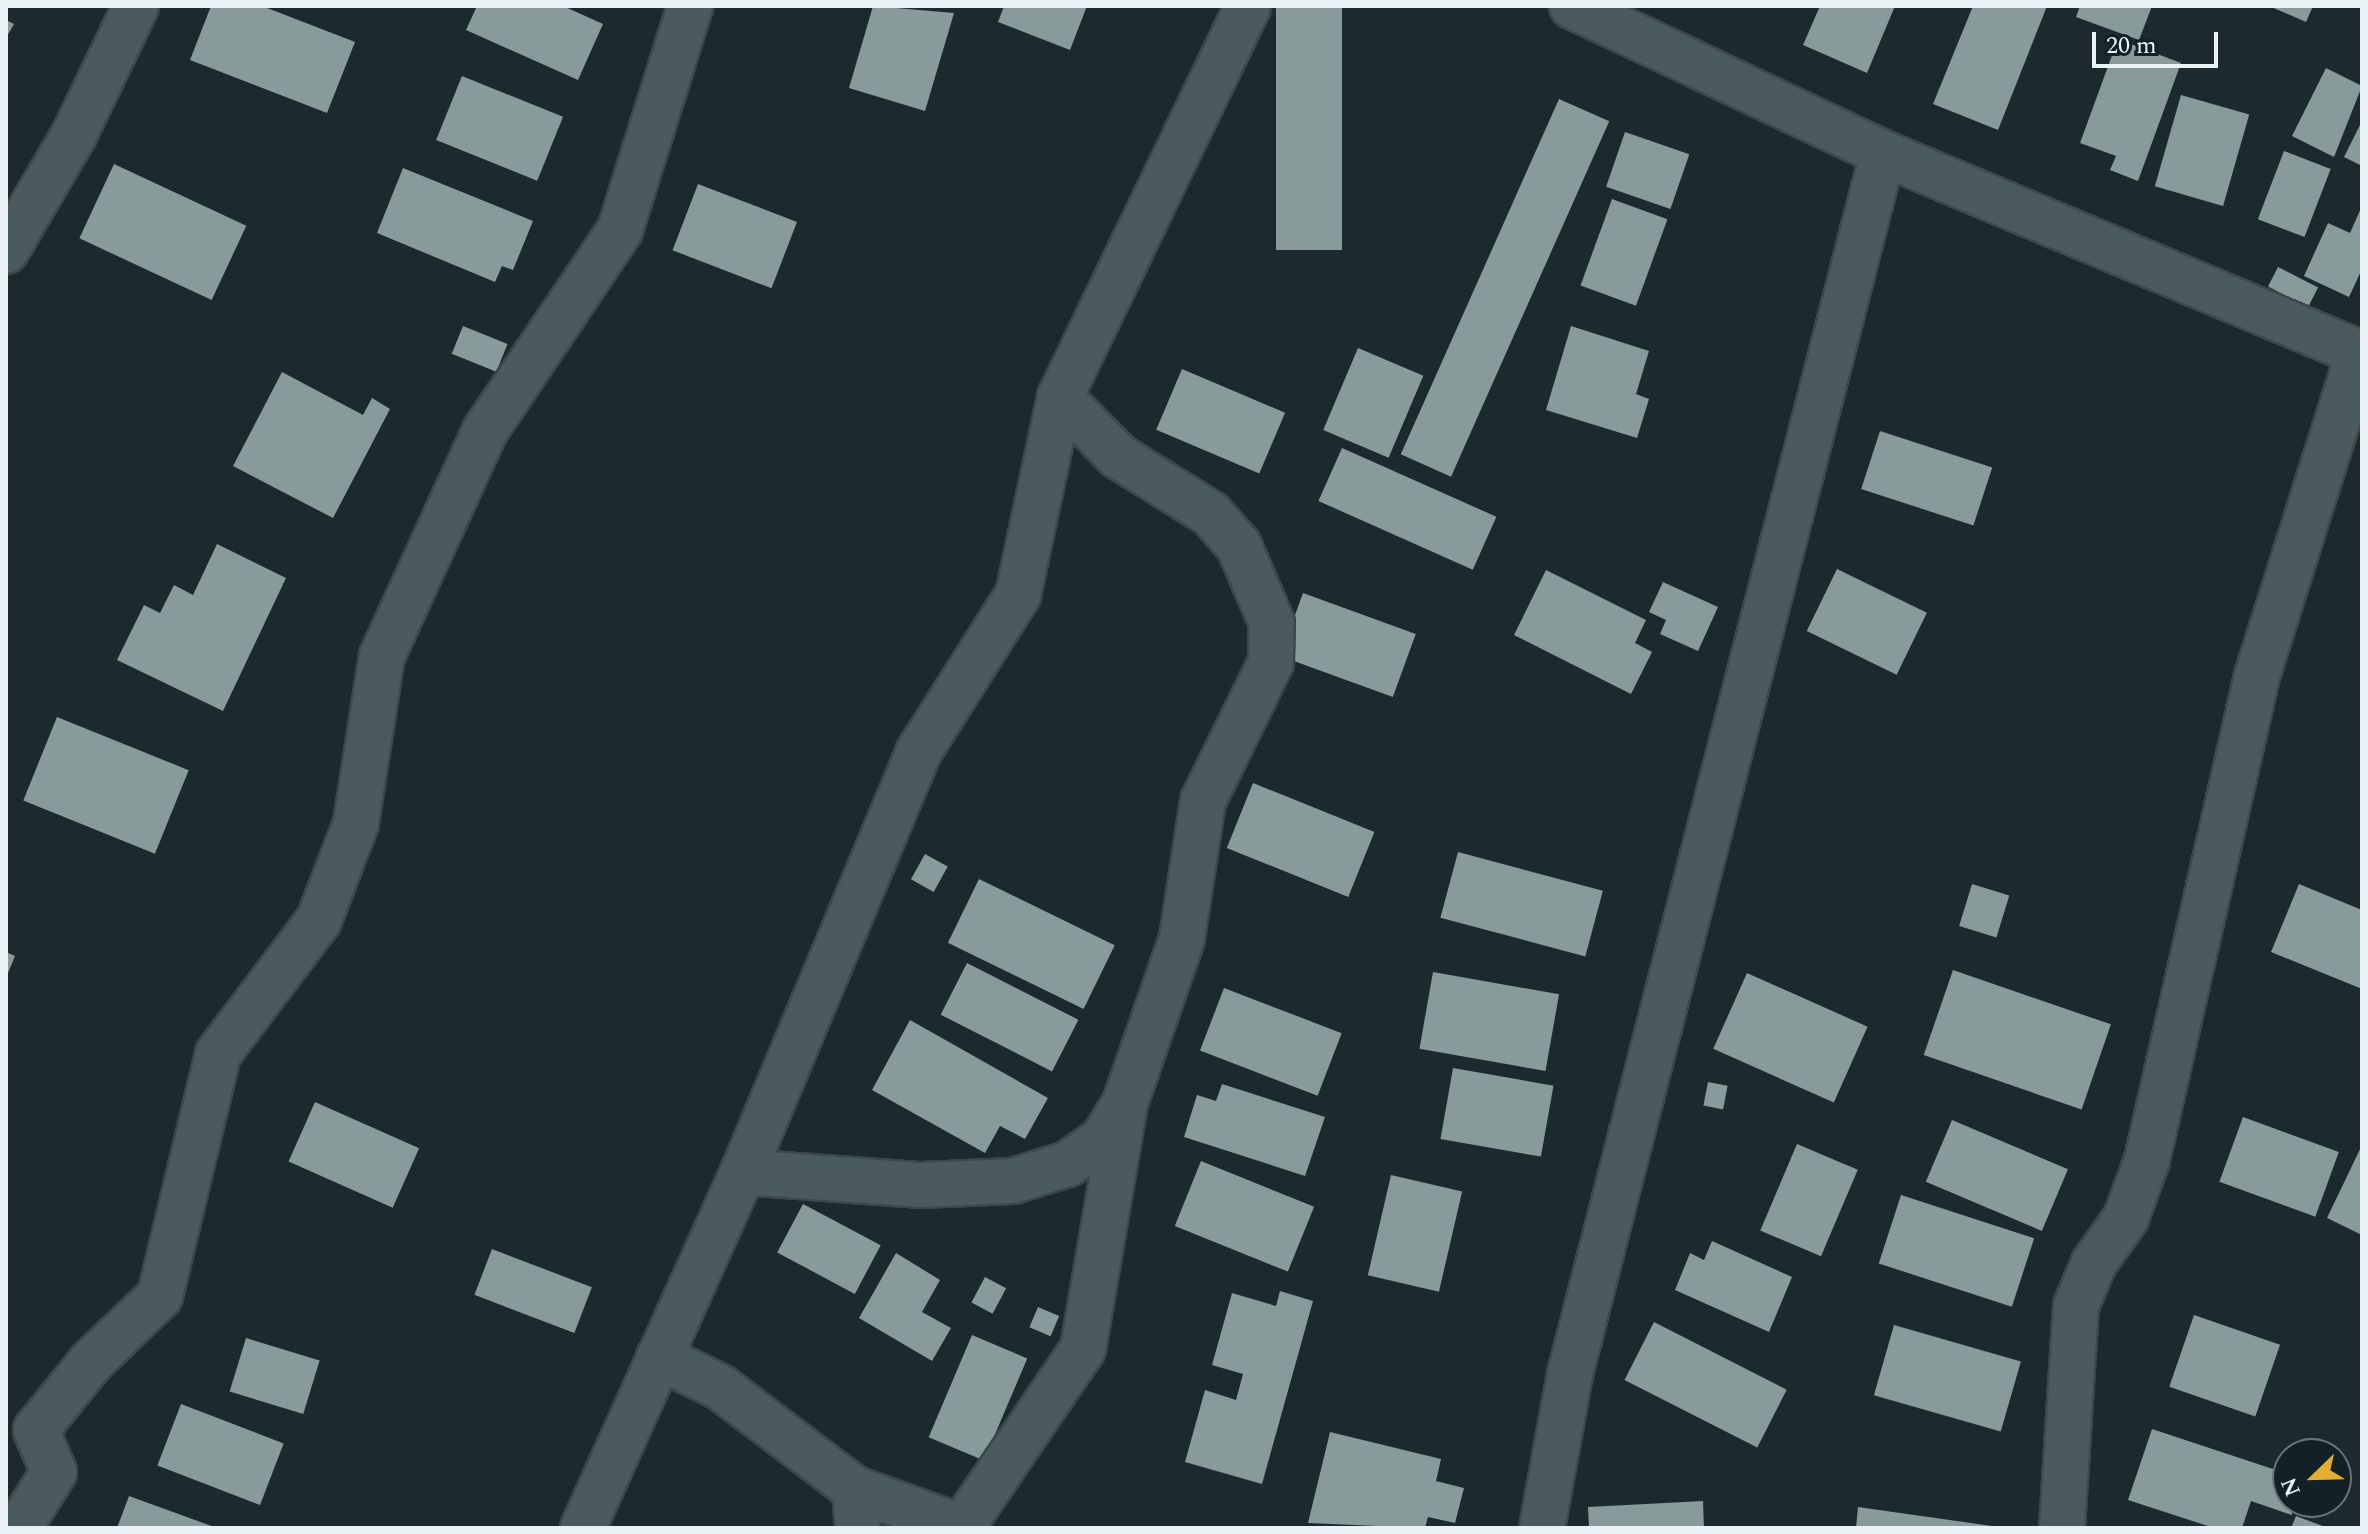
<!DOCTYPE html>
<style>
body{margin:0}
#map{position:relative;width:2368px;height:1534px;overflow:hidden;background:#1c2a2f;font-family:Spectral,serif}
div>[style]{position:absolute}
.building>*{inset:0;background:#889a99;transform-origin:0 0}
.roads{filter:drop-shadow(2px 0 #3c484c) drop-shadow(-2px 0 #3c484c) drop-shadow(0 2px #3c484c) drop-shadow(0 -2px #3c484c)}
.minor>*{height:44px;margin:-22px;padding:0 22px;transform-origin:22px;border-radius:22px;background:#4b5a5f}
span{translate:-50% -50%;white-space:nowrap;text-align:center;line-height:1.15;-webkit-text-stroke:8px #132025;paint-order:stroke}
.frame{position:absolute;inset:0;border:8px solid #e9f2f5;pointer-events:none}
.north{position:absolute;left:2272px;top:1438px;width:80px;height:80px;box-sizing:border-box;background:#132025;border:2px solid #697478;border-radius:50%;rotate:247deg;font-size:22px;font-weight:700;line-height:32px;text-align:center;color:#e9f2f5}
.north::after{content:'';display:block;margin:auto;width:28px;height:36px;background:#e3ae35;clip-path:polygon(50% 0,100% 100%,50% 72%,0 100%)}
.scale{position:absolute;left:2092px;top:32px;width:126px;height:36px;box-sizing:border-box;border:4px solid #e9f2f5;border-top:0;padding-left:10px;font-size:24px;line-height:28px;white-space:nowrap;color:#e9f2f5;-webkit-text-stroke:6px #132025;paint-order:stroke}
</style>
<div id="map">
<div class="building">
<i style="clip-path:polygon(211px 6px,262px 6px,355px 42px,327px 113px,190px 60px)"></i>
<i style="clip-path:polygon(477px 6px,563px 6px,603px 24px,578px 80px,466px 30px)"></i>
<i style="clip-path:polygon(873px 6px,954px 13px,925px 111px,849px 88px)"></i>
<i style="clip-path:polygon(1004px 6px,1087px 6px,1070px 50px,998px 22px)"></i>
<i style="left:1276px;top:6px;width:66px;height:244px"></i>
<i style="clip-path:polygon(1820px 6px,1895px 6px,1867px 73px,1803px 45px)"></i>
<i style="clip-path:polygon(1973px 6px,2047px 6px,1998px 130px,1933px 104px)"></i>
<i style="clip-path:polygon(2080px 6px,2152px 6px,2139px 40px,2076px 17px)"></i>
<i style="clip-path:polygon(2269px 6px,2313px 6px,2306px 22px)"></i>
<i style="clip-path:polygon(6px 20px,14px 24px,6px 38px)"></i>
<i style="clip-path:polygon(2118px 39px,2181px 63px,2138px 181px,2110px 170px,2116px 156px,2080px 143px)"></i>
<i style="clip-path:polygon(2326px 68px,2362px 86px,2334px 157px,2292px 136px)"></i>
<i style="left:462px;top:76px;width:109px;height:69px;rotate:22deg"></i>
<i style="left:2181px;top:95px;width:71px;height:95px;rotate:16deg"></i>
<i style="left:1559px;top:99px;width:55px;height:389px;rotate:24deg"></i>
<i style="clip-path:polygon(2362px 121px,2362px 166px,2344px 157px)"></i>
<i style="left:1625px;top:132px;width:68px;height:58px;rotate:19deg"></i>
<i style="left:2284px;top:151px;width:50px;height:73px;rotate:21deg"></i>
<i style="left:114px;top:164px;width:146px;height:82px;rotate:25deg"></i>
<i style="clip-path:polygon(403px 168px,533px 221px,513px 270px,502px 266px,495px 282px,377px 233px)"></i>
<i style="left:698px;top:184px;width:106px;height:71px;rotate:21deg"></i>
<i style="left:1612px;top:199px;width:59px;height:92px;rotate:20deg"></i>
<i style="clip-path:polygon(2362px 206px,2362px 269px,2349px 297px,2304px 276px,2328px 223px,2350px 233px)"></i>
<i style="left:2278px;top:267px;width:45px;height:22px;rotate:27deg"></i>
<i style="left:463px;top:326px;width:48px;height:30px;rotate:22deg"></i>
<i style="clip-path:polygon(1571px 326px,1649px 351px,1636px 394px,1649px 399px,1637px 438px,1546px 410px)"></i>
<i style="left:1358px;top:348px;width:71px;height:89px;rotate:23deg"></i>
<i style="left:1182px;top:369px;width:112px;height:66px;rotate:23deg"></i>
<i style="clip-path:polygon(282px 372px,363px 415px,372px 398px,390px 409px,333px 518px,233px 466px)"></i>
<i style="left:1880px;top:431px;width:118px;height:61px;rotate:18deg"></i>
<i style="left:1342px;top:448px;width:169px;height:58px;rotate:24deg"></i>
<i style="clip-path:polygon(217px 544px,286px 578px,223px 711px,117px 660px,144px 605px,160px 613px,174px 585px,193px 595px)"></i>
<i style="left:1837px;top:569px;width:100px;height:69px;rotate:26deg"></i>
<i style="clip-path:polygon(1546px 570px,1646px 620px,1635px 643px,1652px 652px,1631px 694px,1514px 635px)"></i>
<i style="clip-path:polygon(1663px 582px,1718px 607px,1698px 651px,1660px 634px,1666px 620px,1649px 612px)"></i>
<i style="left:1303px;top:593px;width:120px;height:67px;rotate:20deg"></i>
<i style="left:57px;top:717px;width:142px;height:90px;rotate:22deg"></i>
<i style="left:1253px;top:783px;width:131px;height:70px;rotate:22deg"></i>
<i style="left:1458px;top:852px;width:150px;height:68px;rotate:15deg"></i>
<i style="left:925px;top:854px;width:26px;height:29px;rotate:29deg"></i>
<i style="left:979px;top:879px;width:151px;height:71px;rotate:26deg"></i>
<i style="left:1972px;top:884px;width:39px;height:44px;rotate:17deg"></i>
<i style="clip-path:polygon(2299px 884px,2362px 910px,2362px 989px,2271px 952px)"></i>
<i style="clip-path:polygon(6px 952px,15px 956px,6px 978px)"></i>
<i style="left:967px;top:963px;width:125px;height:58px;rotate:27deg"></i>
<i style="left:1953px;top:970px;width:167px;height:90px;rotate:19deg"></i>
<i style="left:1433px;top:972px;width:128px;height:78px;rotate:10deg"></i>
<i style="left:1747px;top:973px;width:132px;height:83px;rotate:24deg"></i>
<i style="left:1224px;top:988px;width:126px;height:67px;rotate:21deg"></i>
<i style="clip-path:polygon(910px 1020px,1048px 1098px,1025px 1139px,1000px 1126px,985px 1153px,872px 1090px)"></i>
<i style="left:1453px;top:1068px;width:102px;height:72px;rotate:10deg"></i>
<i style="left:1708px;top:1082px;width:20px;height:24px;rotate:11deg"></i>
<i style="clip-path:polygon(1222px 1084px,1325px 1117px,1305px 1176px,1184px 1137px,1197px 1095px,1216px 1101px)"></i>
<i style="left:315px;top:1102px;width:114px;height:65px;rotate:24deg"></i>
<i style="left:2243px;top:1117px;width:102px;height:69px;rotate:20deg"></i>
<i style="left:1952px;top:1120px;width:126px;height:67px;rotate:23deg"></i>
<i style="left:1797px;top:1144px;width:66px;height:94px;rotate:23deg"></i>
<i style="clip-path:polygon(2362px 1145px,2362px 1235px,2327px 1218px)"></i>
<i style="left:1201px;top:1161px;width:122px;height:70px;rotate:22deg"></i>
<i style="left:1391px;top:1175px;width:73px;height:103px;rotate:13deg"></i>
<i style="left:1901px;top:1195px;width:140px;height:72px;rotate:18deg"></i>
<i style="left:803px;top:1204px;width:88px;height:55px;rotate:28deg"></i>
<i style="clip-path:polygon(1712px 1241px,1792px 1277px,1769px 1332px,1675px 1290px,1690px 1253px,1704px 1260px)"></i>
<i style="left:492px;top:1249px;width:107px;height:49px;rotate:21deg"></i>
<i style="clip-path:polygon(896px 1253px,940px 1280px,922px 1312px,951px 1328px,932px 1361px,859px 1318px)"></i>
<i style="left:985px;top:1277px;width:24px;height:29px;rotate:28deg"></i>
<i style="clip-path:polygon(1280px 1291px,1313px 1301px,1262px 1484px,1185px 1462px,1205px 1390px,1236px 1400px,1243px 1374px,1212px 1365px,1232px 1293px,1276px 1306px)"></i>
<i style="left:1038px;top:1307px;width:23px;height:22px;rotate:23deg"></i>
<i style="left:2194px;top:1315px;width:91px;height:76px;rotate:19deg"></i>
<i style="left:1654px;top:1322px;width:149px;height:65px;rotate:27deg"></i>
<i style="left:1894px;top:1325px;width:132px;height:73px;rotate:16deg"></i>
<i style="left:972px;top:1335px;width:60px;height:111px;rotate:23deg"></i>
<i style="left:246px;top:1338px;width:77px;height:56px;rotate:17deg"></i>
<i style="left:181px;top:1404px;width:110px;height:66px;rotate:21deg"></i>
<i style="clip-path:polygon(2152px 1429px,2288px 1474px,2292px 1515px,2251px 1501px,2242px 1528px,2214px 1528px,2128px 1500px)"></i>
<i style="clip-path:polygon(1330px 1432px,1441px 1459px,1436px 1481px,1464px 1488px,1455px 1523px,1428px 1517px,1425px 1528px,1308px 1523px)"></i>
<i style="clip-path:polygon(129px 1496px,217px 1528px,117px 1528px)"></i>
<i style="clip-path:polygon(1703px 1501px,1704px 1528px,1589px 1528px,1588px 1507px)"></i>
<i style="clip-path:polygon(1858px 1507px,1992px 1526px,1991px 1528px,1856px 1528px)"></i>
<i style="clip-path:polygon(2296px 1516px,2328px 1528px,2291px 1528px)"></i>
</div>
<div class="roads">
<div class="minor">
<i style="left:1572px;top:6px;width:344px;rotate:25.3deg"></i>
<i style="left:1883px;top:153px;width:519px;rotate:22.76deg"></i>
<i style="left:6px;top:251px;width:134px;rotate:-59.6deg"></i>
<i style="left:74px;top:135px;width:143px;rotate:-64.3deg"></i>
<i style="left:743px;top:1172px;width:179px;rotate:4.2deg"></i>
<i style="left:922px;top:1185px;width:91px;rotate:-2.5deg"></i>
<i style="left:1013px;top:1181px;width:58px;rotate:-17.2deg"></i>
<i style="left:1068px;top:1164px;width:43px;rotate:-35.5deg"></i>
<i style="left:1103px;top:1139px;width:42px;rotate:-58.6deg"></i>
<i style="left:1125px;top:1103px;width:175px;rotate:-70.9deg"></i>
<i style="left:1182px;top:938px;width:139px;rotate:-81.3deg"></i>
<i style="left:1203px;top:801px;width:155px;rotate:-63.9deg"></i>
<i style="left:1271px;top:662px;width:39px;rotate:-89deg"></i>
<i style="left:1272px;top:623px;width:84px;rotate:-113.2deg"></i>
<i style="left:1239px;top:546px;width:43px;rotate:-131.2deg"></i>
<i style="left:1211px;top:514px;width:110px;rotate:-148.1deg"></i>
<i style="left:1118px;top:456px;width:83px;rotate:-134.5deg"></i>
<i style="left:659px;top:1357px;width:68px;rotate:26.2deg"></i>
<i style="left:720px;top:1387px;width:169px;rotate:37.1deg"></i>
<i style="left:855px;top:1489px;width:39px;rotate:86deg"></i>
<i style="left:855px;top:1489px;width:116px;rotate:19.7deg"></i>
<i style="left:964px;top:1524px;width:212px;rotate:-55.8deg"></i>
<i style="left:1083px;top:1349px;width:242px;rotate:-80.3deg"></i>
<i style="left:19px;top:1528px;width:66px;rotate:-58deg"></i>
<i style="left:54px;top:1472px;width:46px;rotate:-113.2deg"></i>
<i style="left:36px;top:1430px;width:87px;rotate:-51deg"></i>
<i style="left:91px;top:1362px;width:95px;rotate:-43.7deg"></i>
<i style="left:160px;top:1296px;width:249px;rotate:-76.5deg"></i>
<i style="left:218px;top:1054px;width:168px;rotate:-53deg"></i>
<i style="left:319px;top:920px;width:104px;rotate:-69.1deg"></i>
<i style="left:356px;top:823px;width:169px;rotate:-81.2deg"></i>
<i style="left:382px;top:656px;width:247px;rotate:-65.4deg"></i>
<i style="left:485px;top:431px;width:242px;rotate:-56.1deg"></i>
<i style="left:620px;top:230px;width:235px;rotate:-72.6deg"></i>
<i style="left:583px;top:1528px;width:390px;rotate:-65.8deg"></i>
<i style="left:743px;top:1172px;width:454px;rotate:-67.3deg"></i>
<i style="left:918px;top:753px;width:187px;rotate:-57.7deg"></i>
<i style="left:1018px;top:595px;width:202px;rotate:-78deg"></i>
<i style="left:1060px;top:397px;width:434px;rotate:-64.3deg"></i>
<i style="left:1542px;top:1528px;width:157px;rotate:-79.7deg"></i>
<i style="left:1570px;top:1374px;width:1260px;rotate:-75.62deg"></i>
<i style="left:2062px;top:1528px;width:222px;rotate:-86.4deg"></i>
<i style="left:2076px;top:1306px;width:47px;rotate:-67.3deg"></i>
<i style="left:2094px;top:1263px;width:55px;rotate:-54.6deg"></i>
<i style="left:2126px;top:1218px;width:62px;rotate:-70.1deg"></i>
<i style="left:2147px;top:1160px;width:496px;rotate:-77.2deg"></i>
<i style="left:2257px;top:676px;width:340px;rotate:-72.5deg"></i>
</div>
</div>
<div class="frame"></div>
<div class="north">N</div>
<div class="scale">20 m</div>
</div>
